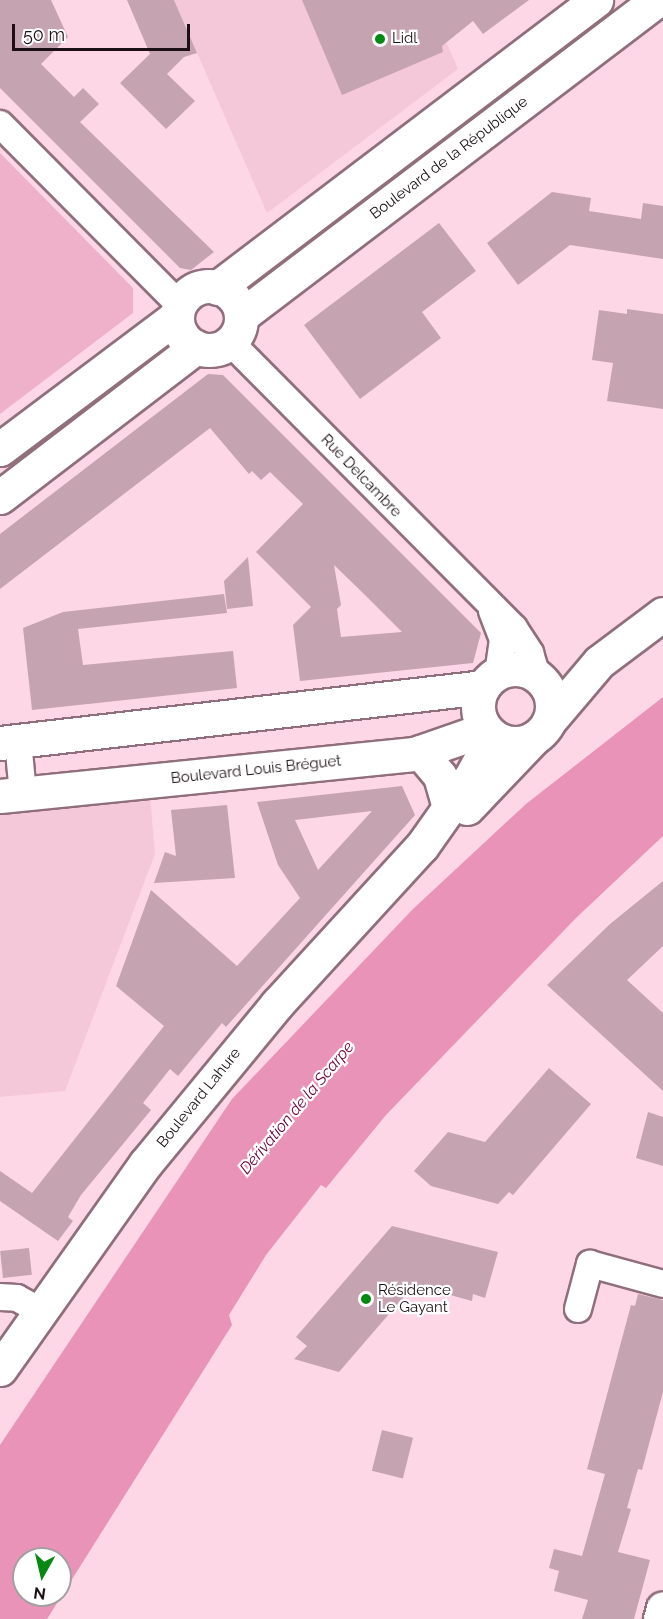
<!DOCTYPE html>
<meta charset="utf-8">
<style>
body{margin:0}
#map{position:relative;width:663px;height:1619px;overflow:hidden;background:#fdd7e5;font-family:Raleway,sans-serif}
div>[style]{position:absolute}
.built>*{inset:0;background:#f5c8d9}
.green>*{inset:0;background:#eeb1c9}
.water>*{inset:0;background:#e993b8}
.building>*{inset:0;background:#c6a3b1;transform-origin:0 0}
.roads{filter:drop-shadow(2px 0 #906f7c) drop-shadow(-2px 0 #906f7c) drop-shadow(0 2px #906f7c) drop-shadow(0 -2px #906f7c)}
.street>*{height:26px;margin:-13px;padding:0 13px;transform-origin:13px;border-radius:13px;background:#fff}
.secondary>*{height:33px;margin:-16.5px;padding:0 16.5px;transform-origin:16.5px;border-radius:16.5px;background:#fff}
.secondary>.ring{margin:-16.5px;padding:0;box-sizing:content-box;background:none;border:33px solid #fff;border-radius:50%}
.dots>*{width:16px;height:16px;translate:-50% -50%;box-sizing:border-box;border:3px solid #fff;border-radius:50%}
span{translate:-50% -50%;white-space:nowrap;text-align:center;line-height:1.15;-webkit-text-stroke:4.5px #fff;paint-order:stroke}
.poi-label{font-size:15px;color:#1c1015}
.left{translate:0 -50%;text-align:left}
.street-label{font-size:15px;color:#1c1015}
.water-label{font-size:16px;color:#6a003f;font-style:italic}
.north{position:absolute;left:12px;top:1547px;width:60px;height:60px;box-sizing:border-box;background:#fff;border:2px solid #a49fa1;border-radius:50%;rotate:188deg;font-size:16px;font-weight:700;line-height:24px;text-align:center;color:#1c1015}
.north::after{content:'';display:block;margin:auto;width:21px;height:27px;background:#068910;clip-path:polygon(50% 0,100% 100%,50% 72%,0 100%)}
.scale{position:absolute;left:12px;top:24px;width:178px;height:27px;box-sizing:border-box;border:3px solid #1c1015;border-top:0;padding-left:8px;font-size:18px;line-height:21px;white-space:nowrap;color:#1c1015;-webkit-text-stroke:4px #fff;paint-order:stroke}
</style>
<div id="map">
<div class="built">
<i style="clip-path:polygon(174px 0,428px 0,458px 69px,267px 213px)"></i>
<i style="clip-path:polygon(150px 795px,155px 854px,65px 1091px,0 1097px,0 804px)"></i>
</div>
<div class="green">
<i style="clip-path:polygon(0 153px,133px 288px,133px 313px,0 414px)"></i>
</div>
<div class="water">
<i style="clip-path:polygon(evenodd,663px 697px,663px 836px,576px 918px,386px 1115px,326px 1188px,321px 1185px,266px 1255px,229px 1315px,232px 1325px,47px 1619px,0 1619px,0 1445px,232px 1099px,413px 909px,526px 804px,663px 697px,24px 1559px,60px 1559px,60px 1595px,24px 1595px,24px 1559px)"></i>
</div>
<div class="building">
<i style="clip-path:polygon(0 0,51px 0,68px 37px,41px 64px,74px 97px,83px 88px,99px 104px,80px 122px,214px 252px,191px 270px,180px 268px,0 88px)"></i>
<i style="clip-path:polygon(127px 0,174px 0,197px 53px,184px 57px,167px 74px,195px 101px,166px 129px,120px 83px,150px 54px)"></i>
<i style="clip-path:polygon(302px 0,529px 0,483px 34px,473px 21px,442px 46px,443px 52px,342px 95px)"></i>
<i style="clip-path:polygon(552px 192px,591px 198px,589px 211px,641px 219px,643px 203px,663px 206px,663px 259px,570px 245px,518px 285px,487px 243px)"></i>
<i style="clip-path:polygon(439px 223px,476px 271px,422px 312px,441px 338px,360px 399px,304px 325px)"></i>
<i style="clip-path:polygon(627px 309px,663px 314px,663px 409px,607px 401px,613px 363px,592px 360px,599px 310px,627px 314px)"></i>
<i style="clip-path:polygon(evenodd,208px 374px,223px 375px,481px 633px,473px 663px,300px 681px,293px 625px,311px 607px,256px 552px,303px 504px,270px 472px,261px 480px,252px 471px,249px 474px,210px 428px,0 589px,0 534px,208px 374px,334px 565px,364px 594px,402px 632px,341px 637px,337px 609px,341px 605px,334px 565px)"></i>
<i style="clip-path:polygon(248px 557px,253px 606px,227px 609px,224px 581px)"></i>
<i style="clip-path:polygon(224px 594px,227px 613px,78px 629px,83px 665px,233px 651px,237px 688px,32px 710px,23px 628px,63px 612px)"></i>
<i style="clip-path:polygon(evenodd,402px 786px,415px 815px,226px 1027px,222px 1023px,178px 1076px,170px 1069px,143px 1103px,151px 1110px,81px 1195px,68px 1217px,73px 1221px,58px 1241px,0 1201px,0 1171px,32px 1193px,164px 1026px,116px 986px,151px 890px,237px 966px,300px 898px,278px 865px,257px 802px,402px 786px,372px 811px,318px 870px,295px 820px,372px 811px)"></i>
<i style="clip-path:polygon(227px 805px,235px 878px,154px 883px,165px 852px,176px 856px,171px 810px)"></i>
<i style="clip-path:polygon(663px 881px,663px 946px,627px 980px,663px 1013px,663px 1091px,547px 985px,610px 924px)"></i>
<i style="clip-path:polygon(549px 1068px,591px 1104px,513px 1195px,509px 1192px,498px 1204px,431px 1186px,414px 1171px,448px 1132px,485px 1142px)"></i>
<i style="clip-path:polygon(648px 1112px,663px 1117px,663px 1166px,636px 1158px)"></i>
<i style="clip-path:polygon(392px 1226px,498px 1252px,485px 1298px,473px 1294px,472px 1301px,414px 1285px,339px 1372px,294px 1359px,307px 1346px,296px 1337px)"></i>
<i style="left:29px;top:1248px;width:27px;height:29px;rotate:84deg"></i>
<i style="clip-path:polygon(638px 1294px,663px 1300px,663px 1392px,642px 1470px,638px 1469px,627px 1508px,631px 1509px,618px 1552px,650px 1560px,634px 1619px,582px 1619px,588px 1600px,554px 1591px,559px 1571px,549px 1568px,554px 1549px,582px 1556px,605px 1474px,587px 1469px,631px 1305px,635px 1306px)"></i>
<i style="left:382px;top:1430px;width:32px;height:42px;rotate:14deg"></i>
</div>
<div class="roads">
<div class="street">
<i style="left:0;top:124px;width:255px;rotate:45.2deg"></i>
<i style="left:230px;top:342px;width:403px;rotate:45.2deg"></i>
<i style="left:514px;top:628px;width:30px;rotate:57deg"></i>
<i style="left:530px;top:653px;width:24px;rotate:73deg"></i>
<i style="left:492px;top:611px;width:30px;rotate:69deg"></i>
<i style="left:503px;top:639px;width:34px;rotate:98deg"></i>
<i style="left:18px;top:741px;width:53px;rotate:84.6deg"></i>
<i style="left:0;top:1297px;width:17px;rotate:3deg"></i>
<i style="left:17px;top:1298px;width:25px;rotate:29deg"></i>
<i style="left:578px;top:1309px;width:47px;rotate:-75.1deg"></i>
<i style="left:590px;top:1264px;width:76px;rotate:15.3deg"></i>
</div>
<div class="secondary">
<i class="ring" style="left:177px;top:286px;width:31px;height:31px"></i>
<i style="left:217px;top:288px;width:476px;rotate:-37.2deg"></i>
<i style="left:241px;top:316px;width:522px;rotate:-37.22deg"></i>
<i style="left:0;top:449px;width:221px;rotate:-36.9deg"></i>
<i style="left:0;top:497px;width:247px;rotate:-37.4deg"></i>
<i class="ring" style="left:478px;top:669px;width:41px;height:41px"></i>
<i style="left:549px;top:721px;width:77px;rotate:-49.7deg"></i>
<i style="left:599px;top:662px;width:80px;rotate:-36.9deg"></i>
<i style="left:0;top:743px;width:486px;rotate:-6.6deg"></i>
<i style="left:420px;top:752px;width:31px;rotate:50deg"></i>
<i style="left:440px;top:776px;width:33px;rotate:74deg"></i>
<i style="left:0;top:796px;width:416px;rotate:-5.8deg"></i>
<i style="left:414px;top:754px;width:76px;rotate:-19.1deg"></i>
<i style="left:467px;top:808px;width:97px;rotate:-46.3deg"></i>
<i style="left:0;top:1369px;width:252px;rotate:-54.7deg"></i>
<i style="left:146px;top:1163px;width:206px;rotate:-50.5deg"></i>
<i style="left:277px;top:1004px;width:214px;rotate:-47.5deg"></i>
<i style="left:422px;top:846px;width:83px;rotate:-54.8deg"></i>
<i style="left:470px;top:778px;width:47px;rotate:-60.7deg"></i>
<i style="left:660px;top:1619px;width:11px;rotate:-75deg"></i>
</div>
</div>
<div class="dots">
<i style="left:380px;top:39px;background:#068910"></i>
<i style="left:366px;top:1299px;background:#068910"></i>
</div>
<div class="poi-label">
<span class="left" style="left:392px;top:39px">Lidl</span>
<span class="left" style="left:378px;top:1299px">Résidence<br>Le Gayant</span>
</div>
<div class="street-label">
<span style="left:449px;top:158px;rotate:-37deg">Boulevard de la République</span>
<span style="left:361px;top:476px;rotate:46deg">Rue Delcambre</span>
<span style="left:256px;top:770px;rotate:-6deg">Boulevard Louis Bréguet</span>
<span style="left:199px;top:1098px;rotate:-51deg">Boulevard Lahure</span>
</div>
<div class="water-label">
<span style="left:297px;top:1108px;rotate:-50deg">Dérivation de la Scarpe</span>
</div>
<div class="north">N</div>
<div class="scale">50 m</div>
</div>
